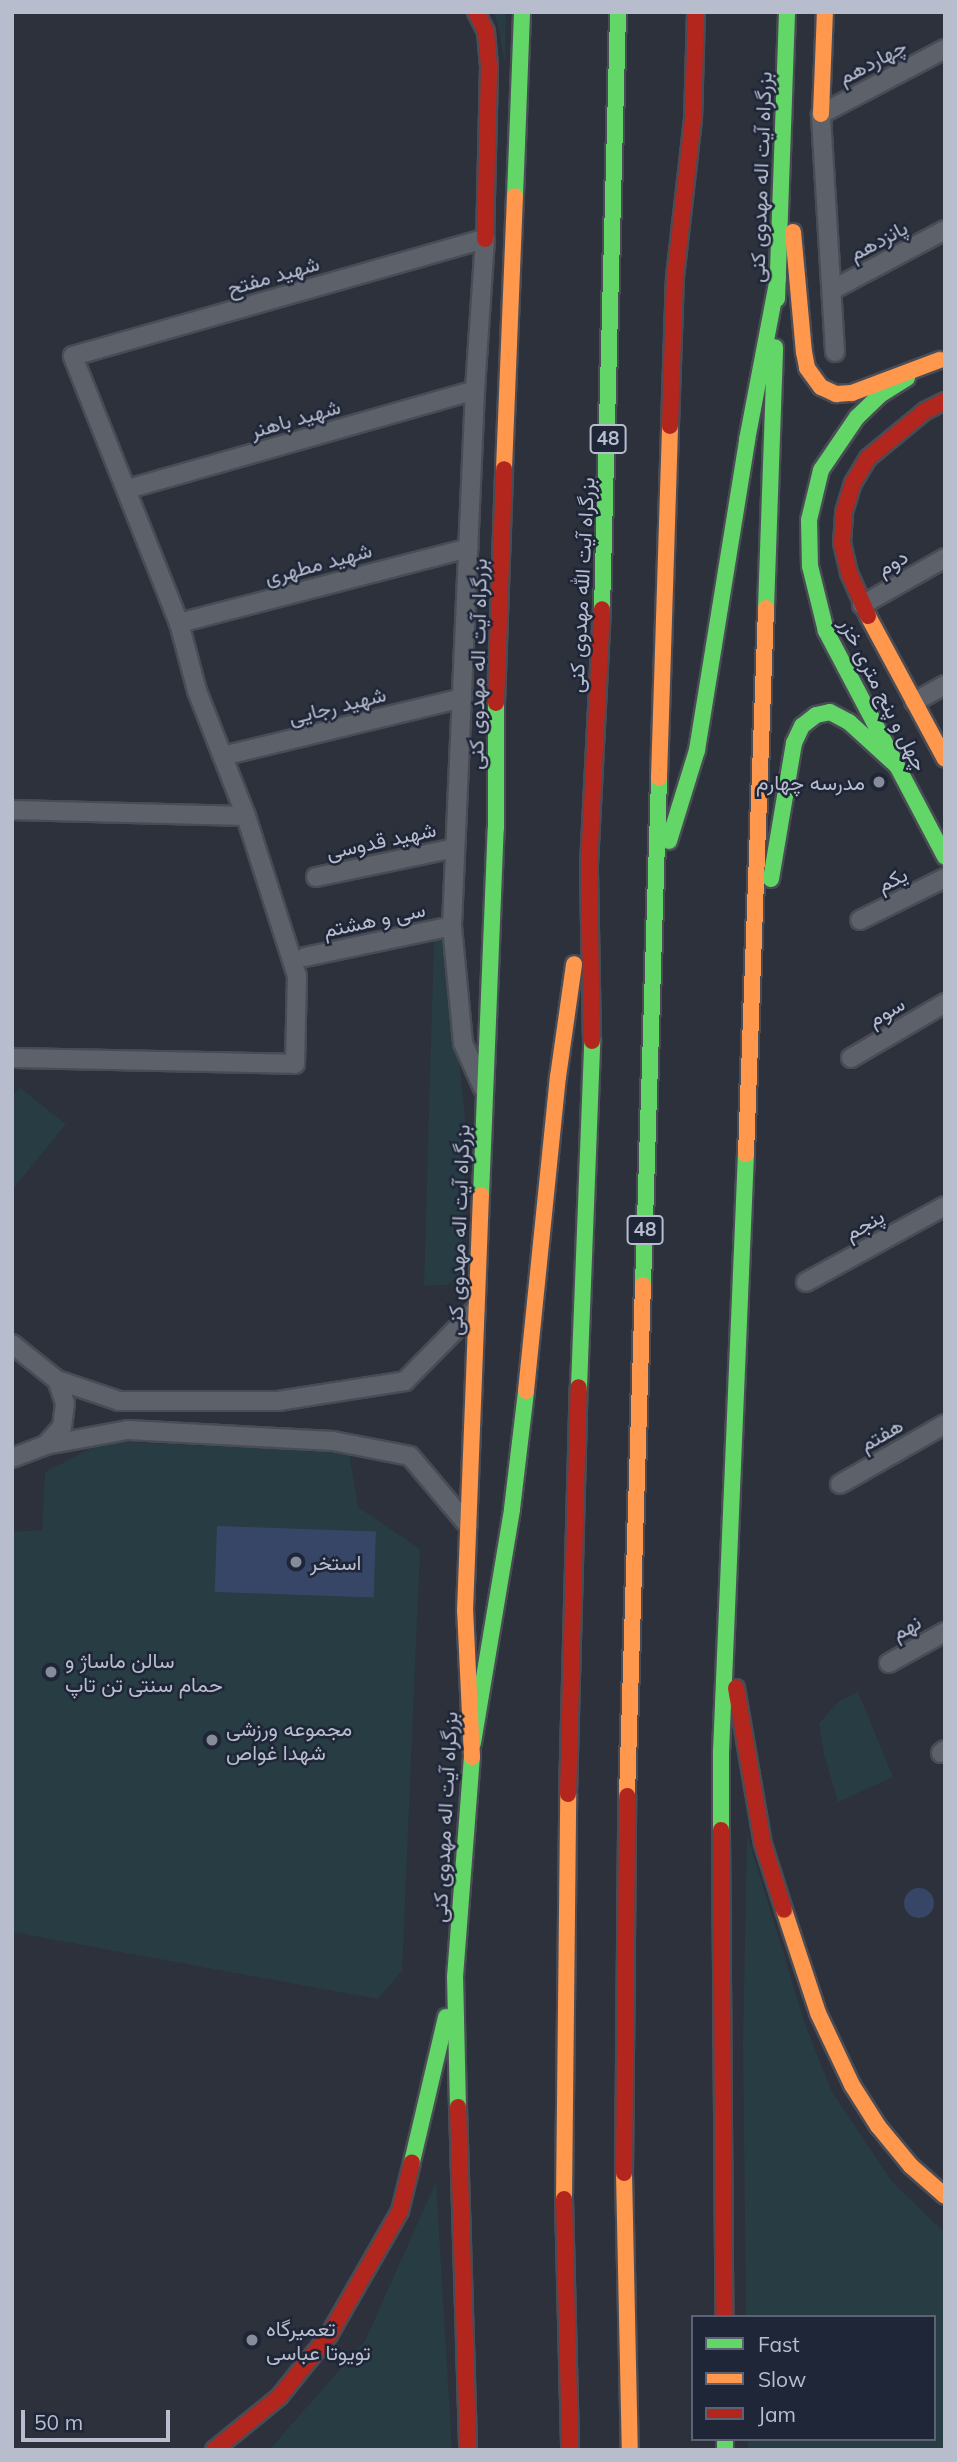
<!DOCTYPE html>
<meta charset="utf-8">
<style>
body{margin:0}
#map{position:relative;width:957px;height:2462px;overflow:hidden;background:#2c313c;font-family:Mulish,Vazirmatn,sans-serif}
div>[style]{position:absolute}
.green>*{inset:0;background:#283c43}
.water>*{inset:0;background:#374667;transform-origin:0 0}
.round{border-radius:50%}
.roads{filter:drop-shadow(2px 0 #494c55) drop-shadow(-2px 0 #494c55) drop-shadow(0 2px #494c55) drop-shadow(0 -2px #494c55)}
.street>*{height:18px;margin:-9px;padding:0 9px;transform-origin:9px;border-radius:9px;background:#5d616a}
.fast>*{height:16px;margin:-8px;padding:0 8px;transform-origin:8px;border-radius:8px;background:#63d668}
.slow>*{height:16px;margin:-8px;padding:0 8px;transform-origin:8px;border-radius:8px;background:#ff974d}
.jam>*{height:16px;margin:-8px;padding:0 8px;transform-origin:8px;border-radius:8px;background:#b3261e}
.dots>*{width:19px;height:19px;translate:-50% -50%;box-sizing:border-box;border:4px solid #1e2638;border-radius:50%}
span{translate:-50% -50%;white-space:nowrap;text-align:center;line-height:1.15;-webkit-text-stroke:5px #1e2638;paint-order:stroke}
.shield-label span{padding:2px 5px;background:#1e2638;border:2px solid;border-radius:5px;-webkit-text-stroke-width:0}
.shield-label{font-size:19px;color:#b7bdcd;font-weight:700}
.street-label{font-size:21px;color:#b7bdcd}
.poi-label{font-size:21px;color:#b7bdcd}
.right{translate:-100% -50%;text-align:right}
.left{translate:0 -50%;text-align:left}
.frame{position:absolute;inset:0;border:14px solid #b7bdcd;pointer-events:none}
.legend{position:absolute;left:691px;top:2315px;width:245px;height:126px;box-sizing:border-box;background:#1e2638;border:2px solid #5b6274;margin:0;padding:9px 12px;list-style:none;font-size:21px;color:#b7bdcd}
.legend li{display:flex;align-items:center;gap:14px;height:35px}
.legend b{width:35px;border:2px solid #5b6274}
.scale{position:absolute;left:21px;top:2410px;width:149px;height:32px;box-sizing:border-box;border:4px solid #b7bdcd;border-top:0;padding-left:9px;font-size:21px;line-height:24px;white-space:nowrap;color:#b7bdcd;-webkit-text-stroke:5px #1e2638;paint-order:stroke}
</style>
<div id="map">
<div class="green">
<i style="clip-path:polygon(494px 12px,506px 12px,505px 64px,499px 30px)"></i>
<i style="clip-path:polygon(449px 937px,451px 1016px,459px 1059px,465px 1118px,462px 1272px,448px 1285px,424px 1286px,434px 939px)"></i>
<i style="clip-path:polygon(20px 1088px,66px 1124px,12px 1190px,12px 1097px)"></i>
<i style="clip-path:polygon(105px 1441px,349px 1452px,358px 1507px,420px 1549px,402px 1971px,378px 1999px,12px 1932px,12px 1532px,42px 1530px,45px 1472px)"></i>
<i style="clip-path:polygon(858px 1692px,893px 1777px,838px 1802px,824px 1755px,819px 1723px,838px 1702px)"></i>
<i style="clip-path:polygon(747px 1834px,805px 2024px,832px 2092px,893px 2183px,945px 2233px,945px 2450px,749px 2450px,747px 2439px,934px 2439px,934px 2317px,746px 2317px,743px 2043px)"></i>
<i style="clip-path:polygon(436px 2182px,452px 2450px,269px 2450px,365px 2341px)"></i>
</div>
<div class="water">
<i style="left:217px;top:1526px;width:159px;height:66px;rotate:2deg"></i>
<i class="round" style="left:904px;top:1888px;width:30px;height:30px"></i>
</div>
<div class="roads">
<div class="street">
<i style="left:832px;top:290px;width:128px;rotate:-28deg"></i>
<i style="left:835px;top:352px;width:238px;rotate:-93.4deg"></i>
<i style="left:821px;top:114px;width:140px;rotate:-27.7deg"></i>
<i style="left:128px;top:489px;width:361px;rotate:-15.9deg"></i>
<i style="left:862px;top:605px;width:95px;rotate:-29.5deg"></i>
<i style="left:179px;top:623px;width:299px;rotate:-14.5deg"></i>
<i style="left:914px;top:702px;width:35px;rotate:-29deg"></i>
<i style="left:223px;top:756px;width:246px;rotate:-13.6deg"></i>
<i style="left:12px;top:810px;width:234px;rotate:1.5deg"></i>
<i style="left:316px;top:877px;width:142px;rotate:-11.8deg"></i>
<i style="left:860px;top:920px;width:95px;rotate:-26.3deg"></i>
<i style="left:305px;top:957px;width:150px;rotate:-11.9deg"></i>
<i style="left:12px;top:1058px;width:283px;rotate:1.2deg"></i>
<i style="left:295px;top:1064px;width:88px;rotate:-88.7deg"></i>
<i style="left:297px;top:976px;width:168px;rotate:-107.7deg"></i>
<i style="left:246px;top:816px;width:134px;rotate:-111.4deg"></i>
<i style="left:197px;top:691px;width:70px;rotate:-104.8deg"></i>
<i style="left:179px;top:623px;width:287px;rotate:-111.7deg"></i>
<i style="left:73px;top:356px;width:428px;rotate:-15.9deg"></i>
<i style="left:485px;top:239px;width:151px;rotate:93.8deg"></i>
<i style="left:475px;top:390px;width:536px;rotate:92.46deg"></i>
<i style="left:452px;top:926px;width:118px;rotate:84.6deg"></i>
<i style="left:463px;top:1043px;width:49px;rotate:66deg"></i>
<i style="left:851px;top:1058px;width:109px;rotate:-30.3deg"></i>
<i style="left:806px;top:1282px;width:158px;rotate:-28.7deg"></i>
<i style="left:12px;top:1344px;width:58px;rotate:38.7deg"></i>
<i style="left:57px;top:1380px;width:24px;rotate:71deg"></i>
<i style="left:65px;top:1403px;width:24px;rotate:97deg"></i>
<i style="left:62px;top:1427px;width:24px;rotate:132deg"></i>
<i style="left:46px;top:1445px;width:36px;rotate:159deg"></i>
<i style="left:57px;top:1380px;width:65px;rotate:18.7deg"></i>
<i style="left:119px;top:1401px;width:159px"></i>
<i style="left:278px;top:1401px;width:129px;rotate:-8.9deg"></i>
<i style="left:405px;top:1381px;width:101px;rotate:-45.4deg"></i>
<i style="left:46px;top:1445px;width:83px;rotate:-10.4deg"></i>
<i style="left:128px;top:1430px;width:205px;rotate:3.1deg"></i>
<i style="left:333px;top:1441px;width:78px;rotate:11deg"></i>
<i style="left:410px;top:1456px;width:90px;rotate:50deg"></i>
<i style="left:840px;top:1484px;width:121px;rotate:-29.7deg"></i>
<i style="left:889px;top:1663px;width:64px;rotate:-29deg"></i>
<i style="left:941px;top:1753px;width:5px;rotate:-37deg"></i>
</div>
<div class="fast">
<i style="left:515px;top:196px;width:184px;rotate:-87.8deg"></i>
<i style="left:777px;top:299px;width:287px;rotate:-88deg"></i>
<i style="left:907px;top:378px;width:32px;rotate:148deg"></i>
<i style="left:880px;top:395px;width:32px;rotate:136deg"></i>
<i style="left:857px;top:417px;width:64px;rotate:124.2deg"></i>
<i style="left:821px;top:470px;width:51px;rotate:103.5deg"></i>
<i style="left:809px;top:520px;width:46px;rotate:88.8deg"></i>
<i style="left:810px;top:566px;width:67px;rotate:76.2deg"></i>
<i style="left:826px;top:631px;width:255px;rotate:62.2deg"></i>
<i style="left:766px;top:608px;width:261px;rotate:-88deg"></i>
<i style="left:602px;top:609px;width:597px;rotate:-88.46deg"></i>
<i style="left:669px;top:841px;width:95px;rotate:-72.9deg"></i>
<i style="left:697px;top:750px;width:314px;rotate:-80.8deg"></i>
<i style="left:747px;top:440px;width:166px;rotate:-79.2deg"></i>
<i style="left:771px;top:879px;width:138px;rotate:-80.4deg"></i>
<i style="left:794px;top:743px;width:19px;rotate:-65deg"></i>
<i style="left:802px;top:726px;width:18px;rotate:-38deg"></i>
<i style="left:816px;top:715px;width:14px;rotate:-12deg"></i>
<i style="left:830px;top:712px;width:21px;rotate:28deg"></i>
<i style="left:849px;top:722px;width:65px;rotate:42.5deg"></i>
<i style="left:481px;top:1195px;width:367px;rotate:-87.7deg"></i>
<i style="left:496px;top:828px;width:125px;rotate:-90deg"></i>
<i style="left:643px;top:1285px;width:507px;rotate:-88.19deg"></i>
<i style="left:579px;top:1387px;width:346px;rotate:-87.8deg"></i>
<i style="left:473px;top:1743px;width:237px;rotate:-80.5deg"></i>
<i style="left:512px;top:1509px;width:119px;rotate:-83.2deg"></i>
<i style="left:721px;top:1830px;width:78px;rotate:-90deg"></i>
<i style="left:721px;top:1752px;width:599px;rotate:-87.61deg"></i>
<i style="left:458px;top:2107px;width:130px;rotate:-91.3deg"></i>
<i style="left:455px;top:1977px;width:221px;rotate:-85.6deg"></i>
<i style="left:412px;top:2162px;width:149px;rotate:-76.8deg"></i>
<i style="left:725px;top:2439px;width:11px;rotate:90deg"></i>
</div>
<div class="slow">
<i style="left:821px;top:114px;width:102px;rotate:-87.8deg"></i>
<i style="left:793px;top:232px;width:121px;rotate:84.8deg"></i>
<i style="left:804px;top:352px;width:16px;rotate:79deg"></i>
<i style="left:807px;top:368px;width:24px;rotate:54deg"></i>
<i style="left:821px;top:387px;width:17px;rotate:25deg"></i>
<i style="left:836px;top:394px;width:16px;rotate:-4deg"></i>
<i style="left:852px;top:393px;width:94px;rotate:-20.6deg"></i>
<i style="left:504px;top:469px;width:273px;rotate:-87.7deg"></i>
<i style="left:868px;top:616px;width:162px;rotate:61.7deg"></i>
<i style="left:659px;top:778px;width:352px;rotate:-88.2deg"></i>
<i style="left:746px;top:1154px;width:546px;rotate:-87.9deg"></i>
<i style="left:526px;top:1391px;width:316px;rotate:-84.2deg"></i>
<i style="left:558px;top:1077px;width:114px;rotate:-81.9deg"></i>
<i style="left:472px;top:1757px;width:146px;rotate:-92.7deg"></i>
<i style="left:465px;top:1611px;width:416px;rotate:-87.8deg"></i>
<i style="left:627px;top:1796px;width:511px;rotate:-88.21deg"></i>
<i style="left:784px;top:1910px;width:108px;rotate:71.7deg"></i>
<i style="left:818px;top:2013px;width:80px;rotate:64.7deg"></i>
<i style="left:852px;top:2085px;width:49px;rotate:57.6deg"></i>
<i style="left:878px;top:2126px;width:52px;rotate:50.5deg"></i>
<i style="left:911px;top:2166px;width:45px;rotate:41.4deg"></i>
<i style="left:624px;top:2173px;width:277px;rotate:88.8deg"></i>
<i style="left:564px;top:2199px;width:405px;rotate:-89.4deg"></i>
</div>
<div class="jam">
<i style="left:476px;top:12px;width:22px;rotate:63deg"></i>
<i style="left:486px;top:32px;width:35px;rotate:85deg"></i>
<i style="left:489px;top:67px;width:172px;rotate:91.3deg"></i>
<i style="left:670px;top:426px;width:149px;rotate:-88.1deg"></i>
<i style="left:675px;top:277px;width:158px;rotate:-83.5deg"></i>
<i style="left:693px;top:120px;width:108px;rotate:-88.4deg"></i>
<i style="left:868px;top:616px;width:47px;rotate:-113.8deg"></i>
<i style="left:849px;top:573px;width:31px;rotate:-103deg"></i>
<i style="left:842px;top:543px;width:31px;rotate:-86deg"></i>
<i style="left:844px;top:512px;width:30px;rotate:-73deg"></i>
<i style="left:853px;top:483px;width:29px;rotate:-59deg"></i>
<i style="left:868px;top:458px;width:74px;rotate:-39.5deg"></i>
<i style="left:925px;top:411px;width:22px;rotate:-27deg"></i>
<i style="left:496px;top:703px;width:234px;rotate:-88deg"></i>
<i style="left:592px;top:1041px;width:176px;rotate:-91deg"></i>
<i style="left:589px;top:865px;width:256px;rotate:-87.1deg"></i>
<i style="left:736px;top:1688px;width:158px;rotate:80.2deg"></i>
<i style="left:763px;top:1844px;width:69px;rotate:72.3deg"></i>
<i style="left:568px;top:1794px;width:407px;rotate:-88.5deg"></i>
<i style="left:721px;top:1830px;width:487px;rotate:89.6deg"></i>
<i style="left:458px;top:2107px;width:343px;rotate:88.3deg"></i>
<i style="left:624px;top:2173px;width:377px;rotate:-89.5deg"></i>
<i style="left:564px;top:2199px;width:251px;rotate:88.6deg"></i>
<i style="left:214px;top:2450px;width:84px;rotate:-39.2deg"></i>
<i style="left:279px;top:2397px;width:80px;rotate:-51.1deg"></i>
<i style="left:329px;top:2335px;width:143px;rotate:-60.2deg"></i>
<i style="left:400px;top:2211px;width:50px;rotate:-76.2deg"></i>
</div>
</div>
<div class="dots">
<i style="left:879px;top:782px;background:#868c9a"></i>
<i style="left:296px;top:1562px;background:#868c9a"></i>
<i style="left:51px;top:1672px;background:#868c9a"></i>
<i style="left:212px;top:1740px;background:#868c9a"></i>
<i style="left:252px;top:2340px;background:#868c9a"></i>
</div>
<div class="shield-label">
<span style="left:608px;top:439px">48</span>
<span style="left:645px;top:1230px">48</span>
</div>
<div class="street-label">
<span style="left:872px;top:61px;rotate:-28deg">چهاردهم</span>
<span style="left:760px;top:177px;rotate:-88deg">بزرگراه آیت اله مهدوی کنی</span>
<span style="left:878px;top:240px;rotate:-28deg">پانزدهم</span>
<span style="left:273px;top:275px;rotate:-16deg">شهید مفتح</span>
<span style="left:295px;top:418px;rotate:-16deg">شهید باهنر</span>
<span style="left:892px;top:562px;rotate:-30deg">دوم</span>
<span style="left:318px;top:563px;rotate:-15deg">شهید مطهری</span>
<span style="left:581px;top:585px;rotate:-87deg">بزرگراه آیت الله مهدوی کنی</span>
<span style="left:477px;top:664px;rotate:-89deg">بزرگراه آیت اله مهدوی کنی</span>
<span style="left:884px;top:694px;rotate:63deg">چهل و پنج متری خزر</span>
<span style="left:337px;top:705px;rotate:-14deg">شهید رجایی</span>
<span style="left:381px;top:840px;rotate:-12deg">شهید قدوسی</span>
<span style="left:892px;top:879px;rotate:-26deg">یکم</span>
<span style="left:374px;top:919px;rotate:-12deg">سی و هشتم</span>
<span style="left:886px;top:1011px;rotate:-30deg">سوم</span>
<span style="left:864px;top:1224px;rotate:-29deg">پنجم</span>
<span style="left:458px;top:1230px;rotate:-88deg">بزرگراه آیت اله مهدوی کنی</span>
<span style="left:881px;top:1434px;rotate:-30deg">هفتم</span>
<span style="left:906px;top:1627px;rotate:-29deg">نهم</span>
<span style="left:444px;top:1817px;rotate:-87deg">بزرگراه آیت اله مهدوی کنی</span>
</div>
<div class="poi-label">
<span class="right" style="left:865px;top:782px">مدرسه چهارم</span>
<span class="left" style="left:310px;top:1562px">استخر</span>
<span class="left" style="left:65px;top:1672px">سالن ماساژ و<br>حمام سنتی تن تاپ</span>
<span class="left" style="left:226px;top:1740px">مجموعه ورزشی<br>شهدا غواص</span>
<span class="left" style="left:266px;top:2340px">تعمیرگاه<br>تویوتا عباسی</span>
</div>
<div class="frame"></div>
<ul class="legend">
<li><b style="height:9px;background:#63d668"></b>Fast</li>
<li><b style="height:9px;background:#ff974d"></b>Slow</li>
<li><b style="height:9px;background:#b3261e"></b>Jam</li>
</ul>
<div class="scale">50 m</div>
</div>
